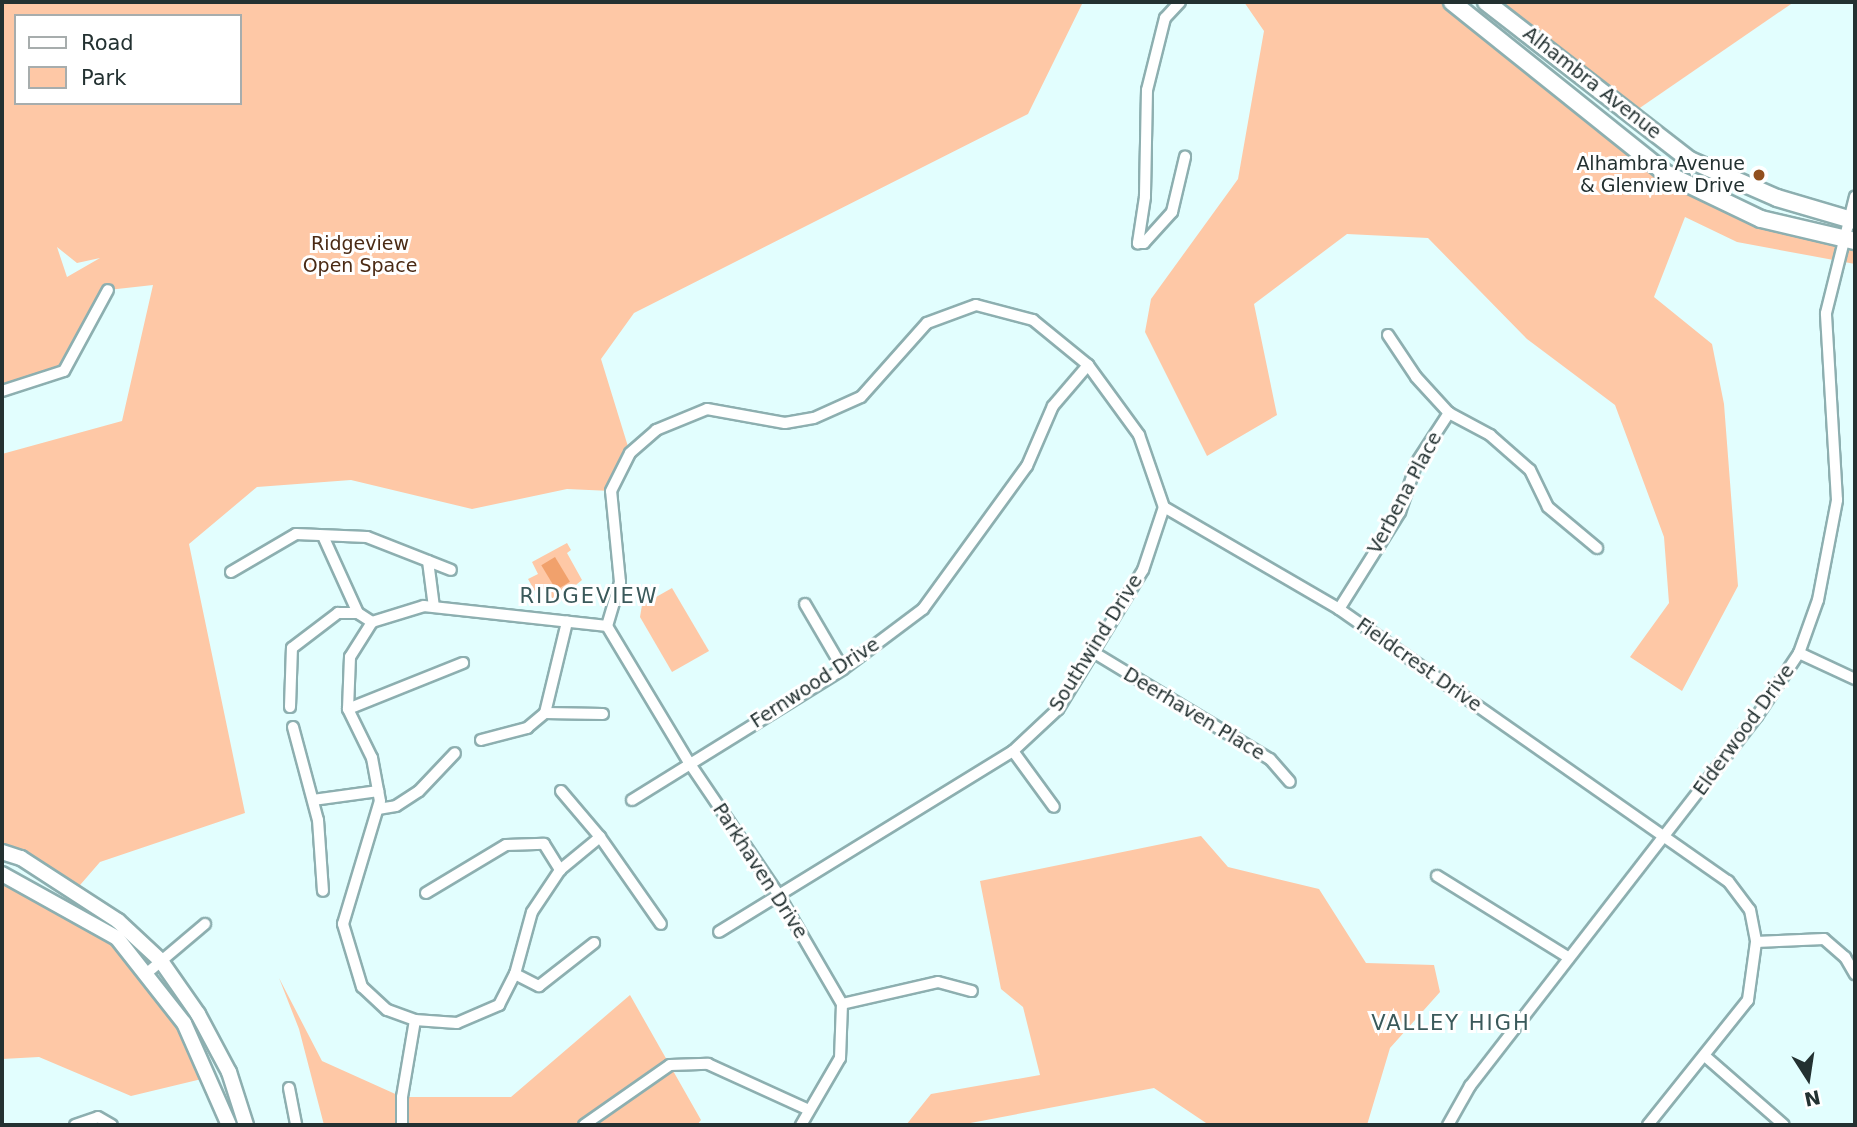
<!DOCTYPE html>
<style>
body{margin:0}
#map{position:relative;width:1857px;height:1127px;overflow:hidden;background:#e2fefe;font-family:"DejaVu Sans",sans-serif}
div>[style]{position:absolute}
.green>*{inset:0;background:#fec8a6}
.water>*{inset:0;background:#f1a16c;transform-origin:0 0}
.roads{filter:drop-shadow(2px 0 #8dafb0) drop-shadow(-2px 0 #8dafb0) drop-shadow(0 2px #8dafb0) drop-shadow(0 -2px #8dafb0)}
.minor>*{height:10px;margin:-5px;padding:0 5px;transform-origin:5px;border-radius:5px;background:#fff}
.tertiary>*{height:14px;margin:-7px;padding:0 7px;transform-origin:7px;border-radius:7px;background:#fff}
.secondary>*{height:16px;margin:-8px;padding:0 8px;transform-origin:8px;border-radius:8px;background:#fff}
.dots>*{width:19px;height:19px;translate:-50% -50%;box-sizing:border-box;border:4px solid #fff;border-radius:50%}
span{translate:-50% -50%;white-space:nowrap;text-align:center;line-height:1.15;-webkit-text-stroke:6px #fff;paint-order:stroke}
.street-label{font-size:19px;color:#233131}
.poi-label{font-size:19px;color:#233131}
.right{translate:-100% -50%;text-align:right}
.park-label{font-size:19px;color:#4a2a14}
.neighbourhood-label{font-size:21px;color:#3a595a;letter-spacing:2px}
.frame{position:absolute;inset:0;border:4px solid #233131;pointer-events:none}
.legend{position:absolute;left:14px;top:14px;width:228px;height:91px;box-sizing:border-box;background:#fff;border:2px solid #a7adad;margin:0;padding:9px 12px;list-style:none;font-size:21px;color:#233131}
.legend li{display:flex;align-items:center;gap:14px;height:35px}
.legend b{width:35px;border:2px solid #a7adad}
.north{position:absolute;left:1773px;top:1043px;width:70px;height:70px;-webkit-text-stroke:5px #fff;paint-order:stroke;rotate:168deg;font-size:19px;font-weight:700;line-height:28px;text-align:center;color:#233131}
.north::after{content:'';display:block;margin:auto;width:24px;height:32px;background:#233131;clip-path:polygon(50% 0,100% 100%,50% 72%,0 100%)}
</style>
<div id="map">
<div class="green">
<i style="clip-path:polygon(evenodd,2px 2px,1083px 2px,1028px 114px,634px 313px,601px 359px,630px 453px,611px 491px,567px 489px,472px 509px,351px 480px,257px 487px,189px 544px,245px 813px,100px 862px,74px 892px,2px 852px,2px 454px,122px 421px,153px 285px,108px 290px,64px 371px,2px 391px,2px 2px,16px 16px,240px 16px,240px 103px,16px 103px,16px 16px,2px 2px,57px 247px,77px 263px,100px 258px,67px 277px,57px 247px)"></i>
<i style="clip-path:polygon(1244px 2px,1452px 2px,1667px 174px,1761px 219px,1855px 241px,1855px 264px,1737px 242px,1685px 217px,1654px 297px,1712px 344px,1724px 404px,1738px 586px,1682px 691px,1630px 657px,1669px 603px,1664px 537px,1615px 405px,1527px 339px,1428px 238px,1347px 234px,1254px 304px,1277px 415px,1207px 456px,1145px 332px,1151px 299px,1238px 179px,1264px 31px)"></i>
<i style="clip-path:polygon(1486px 2px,1794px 2px,1631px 114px)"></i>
<i style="clip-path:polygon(567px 543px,571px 550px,567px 553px,582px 580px,560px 598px,552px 598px,546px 587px,536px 593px,528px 579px,538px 574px,532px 562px)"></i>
<i style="clip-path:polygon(672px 588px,709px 651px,672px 672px,640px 617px,642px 605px)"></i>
<i style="clip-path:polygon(1201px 836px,1228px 867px,1319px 889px,1366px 963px,1434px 965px,1440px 992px,1390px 1048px,1367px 1125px,1209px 1125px,1154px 1088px,960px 1125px,906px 1125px,931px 1094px,1040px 1075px,1023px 1007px,1001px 989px,980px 881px)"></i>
<i style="clip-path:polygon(2px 874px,117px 938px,147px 973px,210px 1077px,131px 1096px,39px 1057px,2px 1059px)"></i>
<i style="clip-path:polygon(279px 978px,322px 1061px,402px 1097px,511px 1097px,630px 995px,701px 1120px,697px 1125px,324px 1125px,299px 1029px)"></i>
</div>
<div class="water">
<i style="left:555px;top:557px;width:29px;height:16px;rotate:59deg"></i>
</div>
<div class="roads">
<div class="minor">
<i style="left:1180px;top:2px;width:22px;rotate:133deg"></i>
<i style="left:1165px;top:18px;width:74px;rotate:104deg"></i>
<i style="left:1147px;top:90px;width:107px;rotate:91.1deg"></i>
<i style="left:1145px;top:197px;width:47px;rotate:98.7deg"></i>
<i style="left:1138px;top:243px;width:6px"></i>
<i style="left:1144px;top:243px;width:42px;rotate:-47.9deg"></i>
<i style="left:1172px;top:212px;width:57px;rotate:-76.7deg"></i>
<i style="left:1388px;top:335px;width:50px;rotate:56.3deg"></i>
<i style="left:1416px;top:377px;width:49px;rotate:47.5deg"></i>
<i style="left:1449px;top:413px;width:47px;rotate:28.2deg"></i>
<i style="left:1490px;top:435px;width:53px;rotate:41.2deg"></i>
<i style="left:1530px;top:470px;width:41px;rotate:64.1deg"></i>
<i style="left:1548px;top:507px;width:64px;rotate:39.9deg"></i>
<i style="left:2px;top:391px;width:65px;rotate:-17.9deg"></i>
<i style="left:64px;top:371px;width:92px;rotate:-61.5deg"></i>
<i style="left:1164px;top:507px;width:203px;rotate:30.2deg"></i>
<i style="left:1339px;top:609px;width:475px;rotate:35deg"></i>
<i style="left:1728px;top:881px;width:36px;rotate:53deg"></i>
<i style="left:1750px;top:910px;width:33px;rotate:79deg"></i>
<i style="left:1756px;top:942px;width:59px;rotate:97.9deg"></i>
<i style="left:1748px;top:1000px;width:160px;rotate:128.7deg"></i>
<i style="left:323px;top:536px;width:85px;rotate:65.6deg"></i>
<i style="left:428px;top:561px;width:46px;rotate:82.6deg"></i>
<i style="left:231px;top:572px;width:75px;rotate:-30.3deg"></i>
<i style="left:296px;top:534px;width:71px;rotate:2.4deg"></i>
<i style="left:367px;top:537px;width:90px;rotate:21.4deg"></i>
<i style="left:805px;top:604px;width:75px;rotate:59.7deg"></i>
<i style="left:1339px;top:609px;width:115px;rotate:-57.8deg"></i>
<i style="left:1400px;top:512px;width:53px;rotate:-71.2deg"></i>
<i style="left:1417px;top:462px;width:59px;rotate:-56.9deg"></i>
<i style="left:607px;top:626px;width:46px;rotate:-73.5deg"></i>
<i style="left:620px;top:582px;width:91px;rotate:-95.6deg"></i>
<i style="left:611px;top:491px;width:42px;rotate:-63.4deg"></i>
<i style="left:630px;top:453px;width:35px;rotate:-41deg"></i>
<i style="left:656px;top:430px;width:55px;rotate:-22.4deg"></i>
<i style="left:707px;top:409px;width:79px;rotate:10.2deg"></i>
<i style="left:785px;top:423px;width:29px;rotate:-10deg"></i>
<i style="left:814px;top:418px;width:51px;rotate:-24.1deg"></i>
<i style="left:861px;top:397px;width:99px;rotate:-48.3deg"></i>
<i style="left:927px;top:323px;width:52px;rotate:-20.2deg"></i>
<i style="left:976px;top:305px;width:59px;rotate:14.7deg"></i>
<i style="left:1033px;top:320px;width:71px;rotate:39.3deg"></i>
<i style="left:1088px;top:365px;width:87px;rotate:53.9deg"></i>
<i style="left:1139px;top:435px;width:76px;rotate:70.9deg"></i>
<i style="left:1164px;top:507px;width:66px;rotate:108.4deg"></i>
<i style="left:1143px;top:570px;width:163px;rotate:121.4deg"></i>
<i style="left:1058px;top:709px;width:62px;rotate:137deg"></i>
<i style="left:1013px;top:751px;width:345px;rotate:148.4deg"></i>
<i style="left:607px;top:626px;width:157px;rotate:59deg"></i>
<i style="left:688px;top:761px;width:161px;rotate:55.9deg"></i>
<i style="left:778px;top:894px;width:127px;rotate:59.8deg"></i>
<i style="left:842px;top:1004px;width:54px;rotate:92.1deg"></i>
<i style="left:840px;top:1058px;width:78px;rotate:120.2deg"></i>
<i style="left:1093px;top:652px;width:207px;rotate:31.2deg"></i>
<i style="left:1270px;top:759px;width:30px;rotate:49deg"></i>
<i style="left:1799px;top:653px;width:62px;rotate:24.9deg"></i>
<i style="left:290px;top:707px;width:59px;rotate:-88.1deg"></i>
<i style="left:292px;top:648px;width:58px;rotate:-37.3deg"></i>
<i style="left:338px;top:613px;width:20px"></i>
<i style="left:358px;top:613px;width:17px;rotate:33deg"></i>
<i style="left:348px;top:709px;width:124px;rotate:-21.8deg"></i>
<i style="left:545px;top:713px;width:94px;rotate:-76.4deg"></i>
<i style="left:293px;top:727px;width:96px;rotate:75deg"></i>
<i style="left:318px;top:820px;width:71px;rotate:86deg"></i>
<i style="left:481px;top:740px;width:48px;rotate:-14.6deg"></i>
<i style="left:527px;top:728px;width:23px;rotate:-40deg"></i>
<i style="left:545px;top:713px;width:58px;rotate:1deg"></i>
<i style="left:1013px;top:751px;width:69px;rotate:53.8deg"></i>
<i style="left:561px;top:791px;width:60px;rotate:49.7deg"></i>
<i style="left:600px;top:837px;width:106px;rotate:55deg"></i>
<i style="left:313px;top:800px;width:66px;rotate:-7.9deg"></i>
<i style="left:632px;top:800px;width:248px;rotate:-31.8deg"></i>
<i style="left:843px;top:669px;width:100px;rotate:-36.9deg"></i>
<i style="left:923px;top:609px;width:177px;rotate:-54deg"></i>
<i style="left:1027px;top:466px;width:65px;rotate:-66.6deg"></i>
<i style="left:1053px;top:406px;width:54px;rotate:-49.5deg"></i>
<i style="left:378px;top:809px;width:18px;rotate:-9deg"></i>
<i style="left:396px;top:806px;width:27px;rotate:-33deg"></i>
<i style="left:419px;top:791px;width:52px;rotate:-46.5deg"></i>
<i style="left:1437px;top:876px;width:155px;rotate:31.8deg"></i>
<i style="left:426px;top:893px;width:93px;rotate:-31deg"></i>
<i style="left:506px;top:845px;width:38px;rotate:-2deg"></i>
<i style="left:544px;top:844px;width:31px;rotate:58deg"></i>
<i style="left:1756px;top:942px;width:68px;rotate:-2.5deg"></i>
<i style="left:1824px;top:939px;width:28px;rotate:41deg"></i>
<i style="left:1845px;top:957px;width:20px;rotate:60deg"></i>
<i style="left:147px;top:973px;width:76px;rotate:-40.2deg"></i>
<i style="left:515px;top:974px;width:27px;rotate:27deg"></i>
<i style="left:539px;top:986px;width:70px;rotate:-38deg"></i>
<i style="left:842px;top:1004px;width:98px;rotate:-12.9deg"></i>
<i style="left:938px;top:982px;width:35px;rotate:15deg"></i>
<i style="left:415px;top:1020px;width:42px;rotate:4.1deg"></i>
<i style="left:457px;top:1023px;width:46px;rotate:-23.2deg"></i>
<i style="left:499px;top:1005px;width:35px;rotate:-63deg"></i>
<i style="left:515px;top:974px;width:64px;rotate:-74.7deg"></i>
<i style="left:532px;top:912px;width:50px;rotate:-56.3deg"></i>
<i style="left:560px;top:870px;width:52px;rotate:-39.5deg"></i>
<i style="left:1706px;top:1057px;width:103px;rotate:41.1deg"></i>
<i style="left:289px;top:1088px;width:38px;rotate:79deg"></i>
<i style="left:75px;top:1125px;width:24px;rotate:-19deg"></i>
<i style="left:98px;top:1117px;width:16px;rotate:30deg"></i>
<i style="left:402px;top:1125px;width:28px;rotate:-90deg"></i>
<i style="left:402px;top:1097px;width:78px;rotate:-80.4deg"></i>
<i style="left:415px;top:1020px;width:30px;rotate:-160deg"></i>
<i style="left:387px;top:1010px;width:34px;rotate:-137deg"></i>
<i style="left:362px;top:987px;width:66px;rotate:-106.8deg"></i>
<i style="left:343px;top:924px;width:128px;rotate:-73.3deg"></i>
<i style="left:380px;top:801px;width:44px;rotate:-100.5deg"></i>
<i style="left:372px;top:758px;width:55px;rotate:-116.1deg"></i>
<i style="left:348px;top:709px;width:52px;rotate:-87.8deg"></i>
<i style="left:350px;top:657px;width:41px;rotate:-57.8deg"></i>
<i style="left:372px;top:622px;width:54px;rotate:-17.1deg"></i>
<i style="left:424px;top:606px;width:184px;rotate:6.2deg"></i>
<i style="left:584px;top:1125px;width:105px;rotate:-34.9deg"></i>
<i style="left:670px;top:1065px;width:38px;rotate:-2deg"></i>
<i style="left:708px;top:1064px;width:111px;rotate:24.5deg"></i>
<i style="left:1448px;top:1125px;width:45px;rotate:-60.6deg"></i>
<i style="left:1470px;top:1086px;width:468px;rotate:-52.2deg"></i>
<i style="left:1757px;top:716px;width:76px;rotate:-56.3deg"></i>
<i style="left:1799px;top:653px;width:56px;rotate:-70.3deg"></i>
<i style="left:1818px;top:600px;width:102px;rotate:-79.2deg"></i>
<i style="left:1837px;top:500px;width:187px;rotate:-93.4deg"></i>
<i style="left:1826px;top:313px;width:120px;rotate:-76deg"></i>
</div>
<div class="tertiary">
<i style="left:2px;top:852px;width:20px;rotate:18deg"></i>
<i style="left:21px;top:858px;width:116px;rotate:33deg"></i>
<i style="left:118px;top:921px;width:59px;rotate:42.9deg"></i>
<i style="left:161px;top:961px;width:65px;rotate:55.1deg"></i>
<i style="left:198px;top:1014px;width:66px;rotate:61.9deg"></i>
<i style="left:229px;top:1072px;width:56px;rotate:72.2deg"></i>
<i style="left:2px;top:874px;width:132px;rotate:29.1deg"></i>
<i style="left:117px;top:938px;width:108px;rotate:51.8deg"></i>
<i style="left:184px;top:1023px;width:111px;rotate:66.2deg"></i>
</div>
<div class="secondary">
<i style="left:1452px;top:2px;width:275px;rotate:38.7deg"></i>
<i style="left:1667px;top:174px;width:104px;rotate:25.6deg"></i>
<i style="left:1761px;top:219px;width:97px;rotate:13.2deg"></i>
<i style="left:1486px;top:2px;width:258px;rotate:37.8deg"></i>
<i style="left:1690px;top:160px;width:95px;rotate:23.6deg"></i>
<i style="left:1777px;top:198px;width:81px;rotate:16.4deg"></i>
</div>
</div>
<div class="dots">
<i style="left:1759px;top:175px;background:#924f1e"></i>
</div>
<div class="street-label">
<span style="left:1592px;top:83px;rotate:38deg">Alhambra Avenue</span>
<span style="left:1405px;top:493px;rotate:-62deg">Verbena Place</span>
<span style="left:1096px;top:643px;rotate:-58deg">Southwind Drive</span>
<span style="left:1419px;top:665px;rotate:35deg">Fieldcrest Drive</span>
<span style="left:815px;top:683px;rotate:-33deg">Fernwood Drive</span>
<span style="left:1194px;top:714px;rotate:31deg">Deerhaven Place</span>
<span style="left:1744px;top:730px;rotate:-54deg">Elderwood Drive</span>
<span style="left:760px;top:871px;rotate:57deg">Parkhaven Drive</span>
</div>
<div class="poi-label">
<span class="right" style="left:1745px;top:175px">Alhambra Avenue<br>&amp; Glenview Drive</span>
</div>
<div class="park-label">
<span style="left:360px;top:255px">Ridgeview<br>Open Space</span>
</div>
<div class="neighbourhood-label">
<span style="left:589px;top:596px">RIDGEVIEW</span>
<span style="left:1451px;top:1023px">VALLEY HIGH</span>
</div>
<div class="frame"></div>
<ul class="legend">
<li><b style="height:9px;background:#fff"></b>Road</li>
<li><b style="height:19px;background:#fec8a6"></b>Park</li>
</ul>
<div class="north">N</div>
</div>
